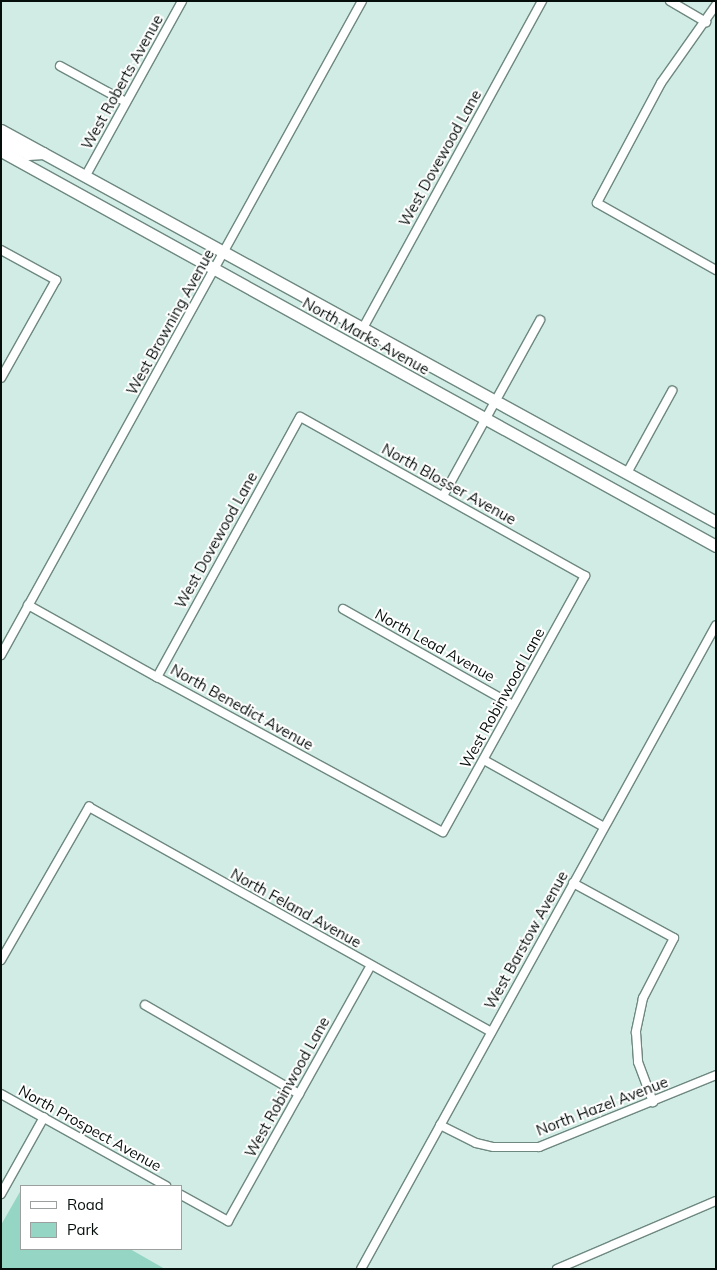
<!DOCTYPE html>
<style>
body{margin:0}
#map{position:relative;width:717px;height:1270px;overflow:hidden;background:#d1ece4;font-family:Mulish,sans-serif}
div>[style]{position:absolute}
.green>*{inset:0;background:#94d5c3}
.roads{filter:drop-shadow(1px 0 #6e8880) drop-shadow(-1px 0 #6e8880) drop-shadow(0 1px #6e8880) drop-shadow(0 -1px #6e8880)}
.minor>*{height:8px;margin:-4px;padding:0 4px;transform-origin:4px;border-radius:4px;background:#fff}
.secondary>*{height:11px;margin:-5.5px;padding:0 5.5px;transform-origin:5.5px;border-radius:5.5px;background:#fff}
span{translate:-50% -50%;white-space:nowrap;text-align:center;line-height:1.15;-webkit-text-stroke:4px #fff;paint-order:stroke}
.street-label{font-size:15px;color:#050e0b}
.frame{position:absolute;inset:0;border:2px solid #050e0b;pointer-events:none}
.legend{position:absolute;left:20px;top:1185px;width:162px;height:65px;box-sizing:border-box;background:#fff;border:1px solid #9b9f9d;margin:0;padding:6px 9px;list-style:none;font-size:15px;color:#050e0b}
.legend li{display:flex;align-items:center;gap:10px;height:25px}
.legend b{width:25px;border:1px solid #9b9f9d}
</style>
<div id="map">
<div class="green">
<i style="clip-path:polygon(21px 1190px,21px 1249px,130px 1249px,165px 1269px,1px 1269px,1px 1225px)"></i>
</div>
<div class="roads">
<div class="minor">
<i style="left:670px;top:1px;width:42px;rotate:30.3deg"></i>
<i style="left:716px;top:5px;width:95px;rotate:125.2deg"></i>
<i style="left:661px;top:83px;width:136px;rotate:118.1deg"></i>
<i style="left:597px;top:203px;width:137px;rotate:29.4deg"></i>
<i style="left:60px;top:66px;width:75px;rotate:28.6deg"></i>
<i style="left:85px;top:177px;width:201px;rotate:-61.1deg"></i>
<i style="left:1px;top:250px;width:63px;rotate:28.6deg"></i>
<i style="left:56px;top:280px;width:112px;rotate:119.3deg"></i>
<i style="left:363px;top:328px;width:373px;rotate:-61.3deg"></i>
<i style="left:627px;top:473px;width:94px;rotate:-61.2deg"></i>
<i style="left:443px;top:496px;width:201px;rotate:-61.1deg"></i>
<i style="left:28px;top:605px;width:148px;rotate:29.2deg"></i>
<i style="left:157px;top:677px;width:325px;rotate:28.5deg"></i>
<i style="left:443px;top:832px;width:293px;rotate:-61deg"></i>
<i style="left:585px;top:576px;width:326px;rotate:-150.8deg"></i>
<i style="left:300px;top:417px;width:297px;rotate:118.8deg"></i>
<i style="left:343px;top:609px;width:195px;rotate:29.5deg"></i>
<i style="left:1px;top:655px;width:747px;rotate:-61.1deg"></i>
<i style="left:484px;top:760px;width:137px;rotate:29.2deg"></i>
<i style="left:573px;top:883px;width:115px;rotate:28.6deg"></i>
<i style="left:674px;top:938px;width:68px;rotate:117.3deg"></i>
<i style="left:643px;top:998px;width:35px;rotate:102deg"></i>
<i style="left:636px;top:1032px;width:30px;rotate:86deg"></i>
<i style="left:638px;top:1062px;width:43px;rotate:69.4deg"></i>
<i style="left:1px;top:960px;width:177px;rotate:-60.1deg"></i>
<i style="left:89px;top:807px;width:461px;rotate:29.2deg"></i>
<i style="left:145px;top:1005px;width:178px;rotate:30deg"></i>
<i style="left:1px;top:1094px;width:189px;rotate:29.1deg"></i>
<i style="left:440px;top:1125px;width:40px;rotate:26.6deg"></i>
<i style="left:476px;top:1143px;width:18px;rotate:13deg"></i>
<i style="left:494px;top:1147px;width:45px"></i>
<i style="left:539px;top:1147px;width:191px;rotate:-22.1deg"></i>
<i style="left:1px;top:1194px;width:88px;rotate:-60.8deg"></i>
<i style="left:181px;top:1195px;width:54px;rotate:29deg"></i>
<i style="left:228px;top:1221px;width:293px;rotate:-60.8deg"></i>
<i style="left:361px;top:1269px;width:735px;rotate:-61.13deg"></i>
<i style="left:557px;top:1269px;width:173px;rotate:-23.2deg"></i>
</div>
<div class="secondary">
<i style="left:1px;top:130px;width:815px;rotate:28.73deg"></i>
<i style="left:1px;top:140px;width:30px;rotate:27deg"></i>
<i style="left:28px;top:154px;width:15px;rotate:-4deg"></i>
<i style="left:1px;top:151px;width:817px;rotate:28.92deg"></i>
</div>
</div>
<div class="street-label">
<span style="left:122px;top:82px;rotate:-61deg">West Roberts Avenue</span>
<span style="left:440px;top:158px;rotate:-61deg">West Dovewood Lane</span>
<span style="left:170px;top:322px;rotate:-61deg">West Browning Avenue</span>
<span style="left:366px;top:336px;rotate:29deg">North Marks Avenue</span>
<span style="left:449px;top:484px;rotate:29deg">North Blosser Avenue</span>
<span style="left:216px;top:540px;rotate:-61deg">West Dovewood Lane</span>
<span style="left:435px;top:645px;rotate:29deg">North Lead Avenue</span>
<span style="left:502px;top:698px;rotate:-61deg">West Robinwood Lane</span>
<span style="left:242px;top:707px;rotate:29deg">North Benedict Avenue</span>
<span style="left:296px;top:908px;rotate:29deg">North Feland Avenue</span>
<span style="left:526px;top:940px;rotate:-61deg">West Barstow Avenue</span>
<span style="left:287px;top:1087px;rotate:-61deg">West Robinwood Lane</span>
<span style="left:602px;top:1106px;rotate:-21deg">North Hazel Avenue</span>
<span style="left:90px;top:1128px;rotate:29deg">North Prospect Avenue</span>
</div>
<div class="frame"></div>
<ul class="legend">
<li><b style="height:6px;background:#fff"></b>Road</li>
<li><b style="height:14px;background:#94d5c3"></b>Park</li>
</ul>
</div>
